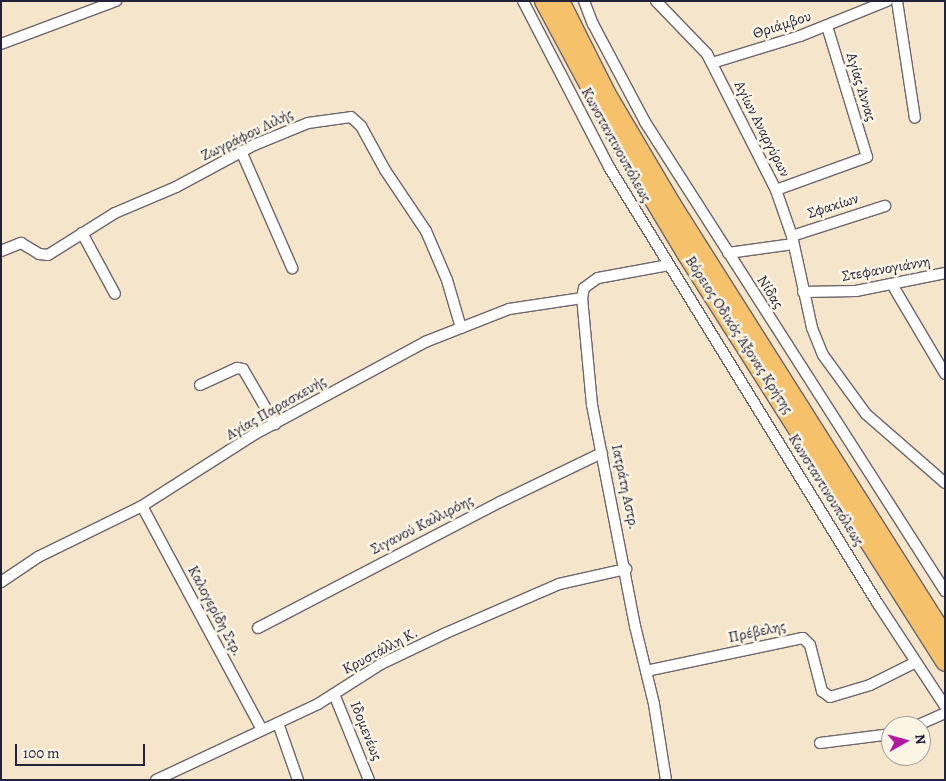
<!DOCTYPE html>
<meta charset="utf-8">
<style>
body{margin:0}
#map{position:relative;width:946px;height:781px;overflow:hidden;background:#f5e5cb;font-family:Alegreya,serif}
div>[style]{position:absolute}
.roads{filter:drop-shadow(1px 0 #6c666d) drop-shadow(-1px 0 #6c666d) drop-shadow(0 1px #6c666d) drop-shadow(0 -1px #6c666d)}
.minor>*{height:10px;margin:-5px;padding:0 5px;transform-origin:5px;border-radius:5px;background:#fff}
.motorway>*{height:18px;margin:-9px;padding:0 9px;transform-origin:9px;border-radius:9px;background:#f5c16b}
span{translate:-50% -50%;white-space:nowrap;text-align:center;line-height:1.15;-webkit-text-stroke:5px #fcf5e5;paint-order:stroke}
.street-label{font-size:15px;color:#22223b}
.frame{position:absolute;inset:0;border:2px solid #22223b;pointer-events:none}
.north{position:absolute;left:881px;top:716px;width:50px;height:50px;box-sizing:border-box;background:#fcf5e5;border:1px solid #a5a1a1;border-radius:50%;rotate:83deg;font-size:14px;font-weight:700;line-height:20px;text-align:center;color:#22223b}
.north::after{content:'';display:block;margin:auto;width:18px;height:22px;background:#b5179e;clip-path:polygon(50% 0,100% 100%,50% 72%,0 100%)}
.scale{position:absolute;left:15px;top:744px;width:130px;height:22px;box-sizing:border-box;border:2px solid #22223b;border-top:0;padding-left:6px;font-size:15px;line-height:18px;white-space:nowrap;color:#22223b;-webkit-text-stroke:4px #fcf5e5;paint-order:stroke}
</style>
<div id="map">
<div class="roads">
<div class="minor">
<i style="left:523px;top:1px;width:187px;rotate:62.6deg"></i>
<i style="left:609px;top:167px;width:513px;rotate:58.39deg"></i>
<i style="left:878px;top:604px;width:122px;rotate:56.7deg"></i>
<i style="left:584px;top:1px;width:25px;rotate:69deg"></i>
<i style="left:593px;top:24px;width:111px;rotate:62deg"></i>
<i style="left:645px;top:122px;width:557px;rotate:57.39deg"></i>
<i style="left:656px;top:1px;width:74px;rotate:46.1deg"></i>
<i style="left:707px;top:54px;width:153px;rotate:63.1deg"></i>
<i style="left:776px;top:190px;width:49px;rotate:70.8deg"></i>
<i style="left:792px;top:236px;width:94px;rotate:77.7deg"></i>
<i style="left:812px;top:328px;width:29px;rotate:68deg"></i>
<i style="left:823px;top:355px;width:73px;rotate:53.9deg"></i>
<i style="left:866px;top:414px;width:105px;rotate:41.1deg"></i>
<i style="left:897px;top:1px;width:118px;rotate:81.3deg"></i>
<i style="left:1px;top:44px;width:123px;rotate:-20.5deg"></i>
<i style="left:712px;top:63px;width:92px;rotate:-17.1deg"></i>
<i style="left:800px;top:36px;width:94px;rotate:-21.9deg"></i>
<i style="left:241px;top:151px;width:128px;rotate:66.4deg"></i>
<i style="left:776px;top:190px;width:97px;rotate:-19.9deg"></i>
<i style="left:867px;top:157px;width:137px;rotate:-107deg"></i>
<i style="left:82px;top:233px;width:69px;rotate:61.6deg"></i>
<i style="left:792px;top:236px;width:98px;rotate:-17.9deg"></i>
<i style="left:1px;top:251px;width:22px;rotate:-22deg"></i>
<i style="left:21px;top:243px;width:21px;rotate:31deg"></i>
<i style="left:39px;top:254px;width:9px;rotate:6deg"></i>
<i style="left:48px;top:255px;width:79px;rotate:-32.1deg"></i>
<i style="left:115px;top:213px;width:66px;rotate:-23.1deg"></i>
<i style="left:176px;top:187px;width:89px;rotate:-28.3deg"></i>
<i style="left:254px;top:145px;width:58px;rotate:-22.2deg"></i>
<i style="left:308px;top:123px;width:43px;rotate:-7.9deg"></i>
<i style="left:351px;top:117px;width:13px;rotate:42deg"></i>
<i style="left:361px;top:126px;width:50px;rotate:61.4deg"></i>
<i style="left:385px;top:170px;width:73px;rotate:56.1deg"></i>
<i style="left:426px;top:231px;width:53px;rotate:66.8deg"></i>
<i style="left:447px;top:280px;width:50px;rotate:73.7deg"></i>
<i style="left:728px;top:253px;width:66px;rotate:-7.9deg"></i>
<i style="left:893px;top:286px;width:102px;rotate:59.4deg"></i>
<i style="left:803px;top:292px;width:53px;rotate:-1.1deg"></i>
<i style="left:856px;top:291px;width:91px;rotate:-11.4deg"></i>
<i style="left:200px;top:385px;width:41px;rotate:-24.7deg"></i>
<i style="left:237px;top:368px;width:6px;rotate:9deg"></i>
<i style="left:243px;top:369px;width:64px;rotate:59.8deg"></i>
<i style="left:142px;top:506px;width:254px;rotate:61.8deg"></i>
<i style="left:1px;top:582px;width:45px;rotate:-34deg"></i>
<i style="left:38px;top:557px;width:116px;rotate:-26.1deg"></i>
<i style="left:142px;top:506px;width:134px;rotate:-32.5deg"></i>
<i style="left:255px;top:434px;width:193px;rotate:-28.4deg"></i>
<i style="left:425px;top:342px;width:90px;rotate:-21.4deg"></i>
<i style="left:509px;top:309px;width:74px;rotate:-8.6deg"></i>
<i style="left:258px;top:628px;width:273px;rotate:-27.5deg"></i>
<i style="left:500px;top:502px;width:113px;rotate:-25.7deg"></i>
<i style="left:646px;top:671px;width:160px;rotate:-11.9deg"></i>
<i style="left:803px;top:638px;width:10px;rotate:45deg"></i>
<i style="left:810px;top:645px;width:48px;rotate:75.4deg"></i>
<i style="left:822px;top:691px;width:10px;rotate:37deg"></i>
<i style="left:830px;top:697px;width:42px;rotate:-16.7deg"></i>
<i style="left:870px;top:685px;width:51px;rotate:-26.6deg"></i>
<i style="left:334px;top:694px;width:93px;rotate:67.9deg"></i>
<i style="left:278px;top:723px;width:60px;rotate:70.7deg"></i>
<i style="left:916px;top:726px;width:32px;rotate:-24deg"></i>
<i style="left:820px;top:743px;width:72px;rotate:-7.2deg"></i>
<i style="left:156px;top:780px;width:179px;rotate:-25.1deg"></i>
<i style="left:318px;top:704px;width:75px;rotate:-32.4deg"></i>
<i style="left:381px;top:664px;width:72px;rotate:-25.5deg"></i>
<i style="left:446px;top:633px;width:123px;rotate:-23.4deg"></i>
<i style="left:559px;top:584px;width:69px;rotate:-12.6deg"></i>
<i style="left:666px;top:780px;width:77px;rotate:-99deg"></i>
<i style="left:654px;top:704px;width:80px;rotate:-103.7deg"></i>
<i style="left:635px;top:626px;width:225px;rotate:-101deg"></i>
<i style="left:592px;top:405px;width:107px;rotate:-95.3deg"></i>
<i style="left:582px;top:298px;width:10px;rotate:-79deg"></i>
<i style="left:584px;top:288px;width:17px;rotate:-36deg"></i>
<i style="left:598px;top:278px;width:72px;rotate:-10.4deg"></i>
</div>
<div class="motorway">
<i style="left:544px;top:1px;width:169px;rotate:61.8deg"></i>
<i style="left:624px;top:150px;width:122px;rotate:59deg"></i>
<i style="left:687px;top:255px;width:482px;rotate:57.6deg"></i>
<i style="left:560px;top:1px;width:103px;rotate:63.4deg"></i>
<i style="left:606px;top:93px;width:130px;rotate:59.5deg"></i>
<i style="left:672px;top:205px;width:511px;rotate:57.71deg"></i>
</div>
</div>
<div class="street-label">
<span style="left:782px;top:25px;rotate:-18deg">Θριάμβου</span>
<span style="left:861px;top:87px;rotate:73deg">Αγίας Άννας</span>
<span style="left:762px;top:129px;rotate:63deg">Αγίων Αναργύρων</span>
<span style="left:247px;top:135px;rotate:-26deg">Ζωγράφου Λιλής</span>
<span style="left:616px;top:145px;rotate:61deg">Κωνσταντινουπόλεως</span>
<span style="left:833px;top:206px;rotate:-18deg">Σφακίων</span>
<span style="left:886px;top:269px;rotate:-10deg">Στεφανογιάννη</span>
<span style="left:770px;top:292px;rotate:58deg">Νίδας</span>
<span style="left:739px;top:335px;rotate:57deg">Βόρειος Οδικός Άξονας Κρήτης</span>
<span style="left:276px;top:408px;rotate:-30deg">Αγίας Παρασκευής</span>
<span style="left:625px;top:487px;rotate:78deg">Ιατράτη Αστρ.</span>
<span style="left:826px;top:490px;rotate:58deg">Κωνσταντινουπόλεως</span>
<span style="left:422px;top:525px;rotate:-27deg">Σιγανού Καλλιρόης</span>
<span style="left:215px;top:611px;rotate:62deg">Καλογερίδη Στρ.</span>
<span style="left:757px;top:632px;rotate:-12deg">Πρέβελης</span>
<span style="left:380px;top:651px;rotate:-28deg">Κρυστάλλη Κ.</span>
<span style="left:366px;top:731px;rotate:68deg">Ιδομενέως</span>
</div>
<div class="frame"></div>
<div class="north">N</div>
<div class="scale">100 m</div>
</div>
